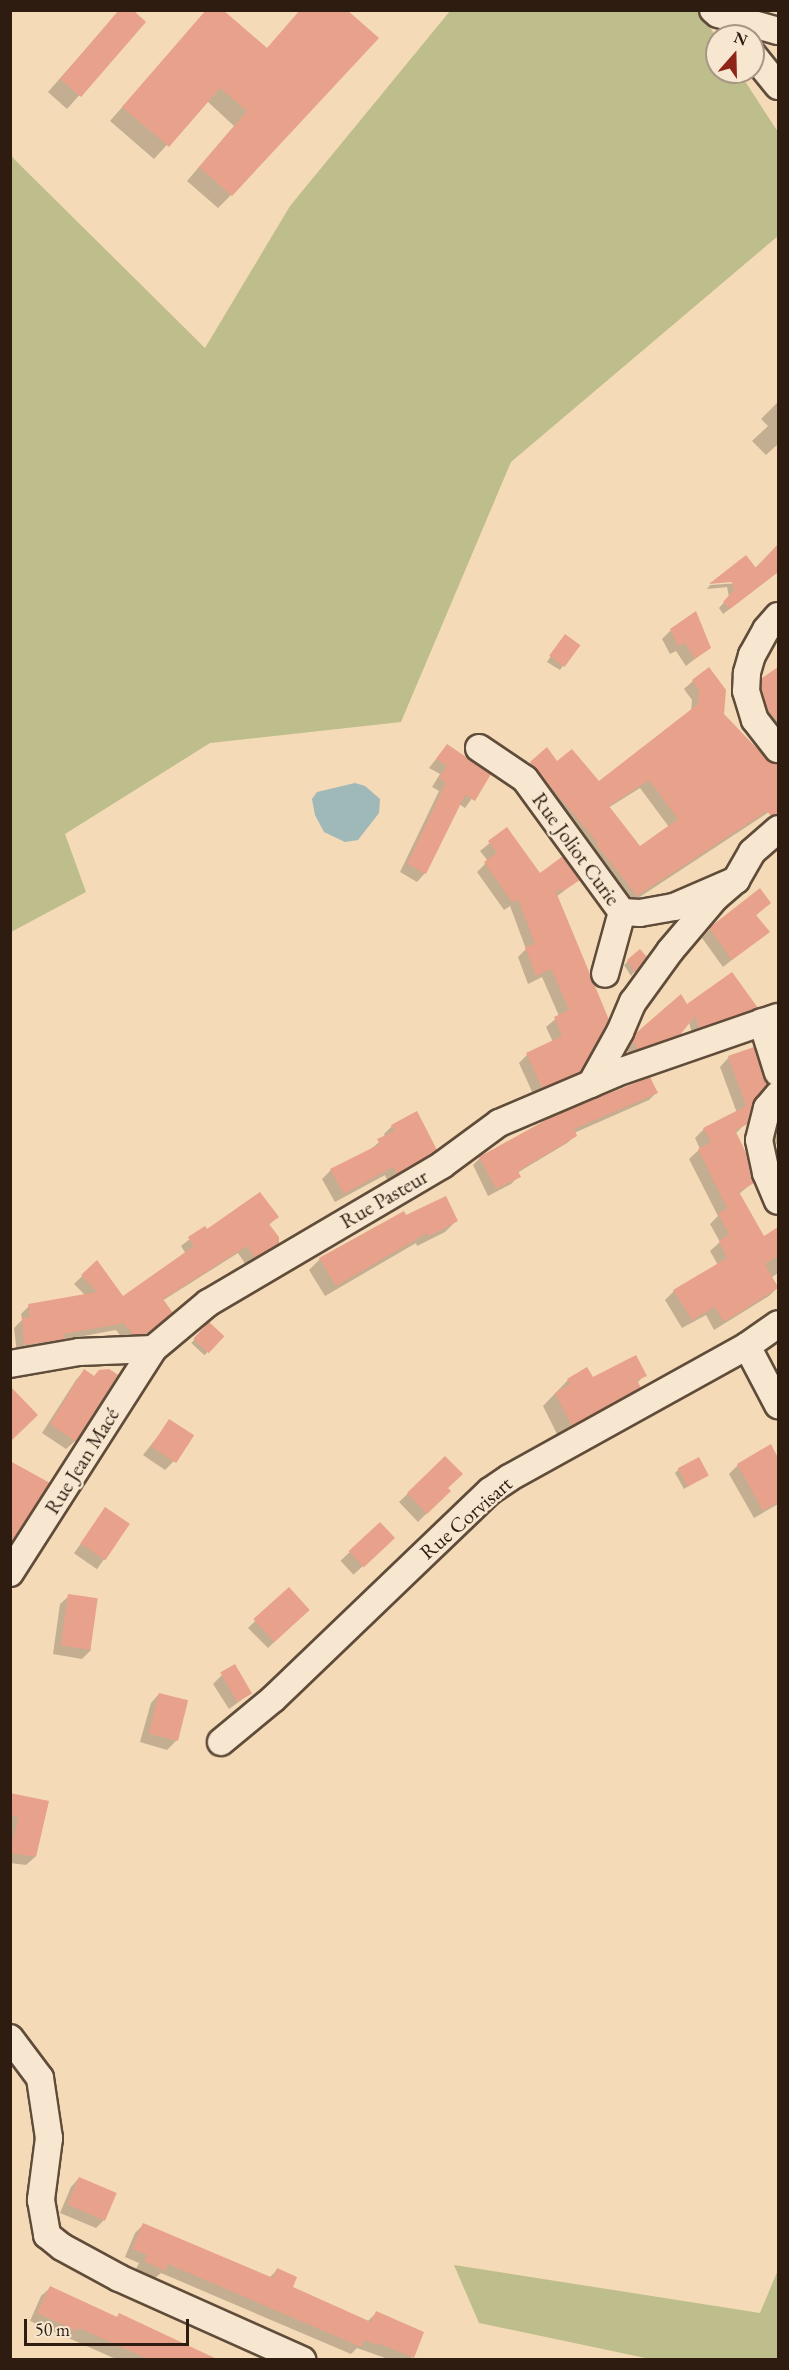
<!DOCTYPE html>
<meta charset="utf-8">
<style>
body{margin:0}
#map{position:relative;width:789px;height:2370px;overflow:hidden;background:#f4dab6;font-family:"EB Garamond",serif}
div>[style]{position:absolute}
.green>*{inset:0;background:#bebe8c}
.water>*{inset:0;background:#9fb8b8}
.shadow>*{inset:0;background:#0003;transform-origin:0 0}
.building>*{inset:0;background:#e8a18a;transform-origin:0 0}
.roads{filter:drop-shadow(2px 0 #604c3a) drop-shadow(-2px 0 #604c3a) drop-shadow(0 2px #604c3a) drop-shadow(0 -2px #604c3a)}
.minor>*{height:26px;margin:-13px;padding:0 13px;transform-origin:13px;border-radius:13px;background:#f8e7d0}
span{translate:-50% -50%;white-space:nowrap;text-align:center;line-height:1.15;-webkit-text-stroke:5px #f8e7d0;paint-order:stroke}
.street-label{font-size:21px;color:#2e1c11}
.frame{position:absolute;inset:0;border:12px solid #2e1c11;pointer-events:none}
.north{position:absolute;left:705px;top:24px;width:60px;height:60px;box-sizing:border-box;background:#f8e7d0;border:2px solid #a79684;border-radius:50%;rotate:20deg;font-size:16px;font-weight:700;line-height:24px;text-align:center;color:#2e1c11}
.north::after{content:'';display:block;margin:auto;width:21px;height:27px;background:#8f2418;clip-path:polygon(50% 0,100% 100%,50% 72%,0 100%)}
.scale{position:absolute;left:24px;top:2319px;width:165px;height:27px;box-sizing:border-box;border:3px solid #2e1c11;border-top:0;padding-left:8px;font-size:18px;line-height:21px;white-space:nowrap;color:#2e1c11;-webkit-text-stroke:4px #f8e7d0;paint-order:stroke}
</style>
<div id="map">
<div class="green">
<i style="clip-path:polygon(450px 11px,722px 11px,710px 27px,717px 39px,717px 72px,739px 72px,778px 132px,778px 236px,511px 462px,401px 722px,210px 743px,65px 834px,86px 892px,11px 932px,10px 150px,13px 158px,205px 348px,290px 206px)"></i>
<i style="clip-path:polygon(454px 2265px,760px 2313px,778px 2270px,778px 2359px,650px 2359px,479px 2323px)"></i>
</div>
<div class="water">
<i style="clip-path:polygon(355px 783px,365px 786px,380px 799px,379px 813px,358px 840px,345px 842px,324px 832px,315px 815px,312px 799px,317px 792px)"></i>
</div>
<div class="shadow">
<i style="clip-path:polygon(113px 18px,144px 22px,67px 109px,48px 92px)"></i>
<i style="clip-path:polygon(200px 18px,266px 49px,231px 195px,218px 208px,187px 181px,234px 126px,207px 101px,154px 159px,110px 121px)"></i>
<i style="clip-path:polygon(778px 402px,778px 444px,766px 455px,752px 441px,768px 426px,761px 419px)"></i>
<i style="clip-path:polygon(778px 545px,778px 572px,723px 614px,719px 608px,729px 597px,727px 587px,707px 589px,710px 585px,740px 583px)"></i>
<i style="clip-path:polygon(671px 630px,710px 647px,686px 666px,676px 651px,670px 654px,662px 639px)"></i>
<i style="clip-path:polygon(562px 640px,578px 645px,560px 670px,547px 662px)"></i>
<i style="clip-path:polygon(778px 668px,778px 745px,754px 688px)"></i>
<i style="clip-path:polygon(evenodd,693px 681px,766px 760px,778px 764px,778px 806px,629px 904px,522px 771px,531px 763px,557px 763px,598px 783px,691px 712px,692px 700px,684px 689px,693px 681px,640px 788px,669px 827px,640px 848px,608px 808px,640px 788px)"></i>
<i style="clip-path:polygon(447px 745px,489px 775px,465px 808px,459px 804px,425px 873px,417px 882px,400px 872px,439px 791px,432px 787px,440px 774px,429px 768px)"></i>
<i style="clip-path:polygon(507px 829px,540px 875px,578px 880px,556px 897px,579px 1071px,570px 1080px,534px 1096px,519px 1063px,527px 1055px,553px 1042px,546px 1027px,559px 1016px,542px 977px,528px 984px,518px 957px,526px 949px,510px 906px,504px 910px,477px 872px,488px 861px,480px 851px)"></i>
<i style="clip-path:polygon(770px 903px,755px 916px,768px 931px,723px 967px,702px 938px,710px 929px)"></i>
<i style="clip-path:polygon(645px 957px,634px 972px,631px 976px,624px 965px,628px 961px)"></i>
<i style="clip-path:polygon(687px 1006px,756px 1008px,749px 1014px,692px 1034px,689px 1022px,672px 1041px,631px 1055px,626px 1049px,637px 1034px)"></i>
<i style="clip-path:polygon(729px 1057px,754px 1098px,746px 1123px,735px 1134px,752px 1183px,739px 1194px,764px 1238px,778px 1229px,778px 1273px,772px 1277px,778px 1287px,769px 1296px,714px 1330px,706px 1315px,682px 1328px,665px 1300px,674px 1291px,718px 1265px,710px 1251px,720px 1242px,710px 1224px,718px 1216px,689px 1159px,700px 1149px,695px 1138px,704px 1129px,737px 1113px,720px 1067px)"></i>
<i style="clip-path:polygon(656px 1093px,649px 1100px,574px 1133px,575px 1136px,567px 1143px,517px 1173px,519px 1176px,511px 1184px,488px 1196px,473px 1165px,480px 1158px)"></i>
<i style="clip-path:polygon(778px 1116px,778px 1143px,774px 1146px,769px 1137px)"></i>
<i style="clip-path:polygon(392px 1126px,436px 1149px,423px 1161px,388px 1182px,385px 1175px,335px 1202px,322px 1179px,331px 1170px,370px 1150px,385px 1137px,384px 1134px)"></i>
<i style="clip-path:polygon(277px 1217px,269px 1225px,277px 1243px,269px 1251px,246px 1265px,238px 1253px,162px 1301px,163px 1321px,135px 1342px,125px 1342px,116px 1330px,61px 1340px,55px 1347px,17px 1353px,14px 1328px,22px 1320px,21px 1314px,29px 1306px,86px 1296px,74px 1284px,97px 1262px,123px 1298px,186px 1254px,181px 1246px,204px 1228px,206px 1231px)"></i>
<i style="clip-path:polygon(406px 1217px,456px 1221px,445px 1232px,417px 1246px,416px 1243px,325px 1296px,309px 1270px,320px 1259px)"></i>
<i style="left:209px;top:1324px;width:18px;height:26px;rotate:43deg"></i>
<i style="clip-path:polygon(84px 1371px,75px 1441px,66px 1449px,42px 1433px,76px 1380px)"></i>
<i style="clip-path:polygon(645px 1375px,637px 1383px,639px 1387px,626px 1400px,559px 1438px,543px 1406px,568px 1380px)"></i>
<i style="clip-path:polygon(170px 1421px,174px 1461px,165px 1470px,143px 1455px)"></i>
<i style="clip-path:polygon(770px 1446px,778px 1461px,778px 1504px,754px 1518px,729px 1474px,738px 1465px)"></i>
<i style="clip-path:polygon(445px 1458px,446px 1488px,449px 1491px,418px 1522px,399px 1502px)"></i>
<i style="clip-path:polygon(679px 1469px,707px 1475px,684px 1489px,675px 1473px)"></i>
<i style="left:105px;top:1509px;width:28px;height:54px;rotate:35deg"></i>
<i style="left:380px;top:1524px;width:19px;height:54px;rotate:47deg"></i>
<i style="clip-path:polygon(288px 1589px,301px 1617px,268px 1648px,248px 1628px)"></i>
<i style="clip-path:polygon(69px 1596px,91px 1650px,82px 1659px,53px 1654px,60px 1604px)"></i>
<i style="clip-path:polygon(222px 1675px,251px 1693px,229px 1709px,213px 1684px)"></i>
<i style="clip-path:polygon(159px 1694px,176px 1741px,167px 1750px,140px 1742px,151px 1703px)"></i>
<i style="clip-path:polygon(10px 1796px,35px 1857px,26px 1865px,10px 1863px)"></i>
<i style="clip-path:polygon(79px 2178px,104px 2220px,96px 2228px,60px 2213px,71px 2187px)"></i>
<i style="clip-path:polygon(144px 2224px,269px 2278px,278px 2269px,291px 2288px,367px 2322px,376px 2313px,412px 2357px,410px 2360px,391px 2360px,357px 2348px,351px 2354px,161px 2273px,155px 2278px,136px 2269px,139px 2263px,125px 2257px,135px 2233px)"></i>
<i style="clip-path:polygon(50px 2288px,116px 2318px,217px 2360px,118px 2360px,30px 2321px,41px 2296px)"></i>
</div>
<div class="building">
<i style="clip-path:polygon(119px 10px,133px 10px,146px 22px,81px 97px,60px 79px)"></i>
<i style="clip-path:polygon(206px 10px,223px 10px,267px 48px,300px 10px,347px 10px,379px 38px,232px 196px,199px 167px,247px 111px,220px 88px,169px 147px,122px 107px)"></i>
<i style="clip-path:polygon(778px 544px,778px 572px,730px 609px,723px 602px,734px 590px,732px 582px,709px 584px,746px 555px,756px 568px)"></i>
<i style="clip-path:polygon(696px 611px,711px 648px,695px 659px,685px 643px,678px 646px,670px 629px)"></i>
<i style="left:565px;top:634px;width:19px;height:27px;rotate:36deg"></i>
<i style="clip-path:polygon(evenodd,709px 667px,726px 690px,724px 714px,767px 759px,778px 764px,778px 814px,771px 816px,767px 811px,637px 896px,596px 844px,597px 842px,530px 762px,547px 747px,557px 761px,572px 749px,599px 781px,698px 704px,699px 691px,692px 680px,709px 667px,649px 780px,678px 819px,640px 846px,609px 806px,649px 780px)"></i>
<i style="clip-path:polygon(778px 667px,778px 723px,767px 708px,761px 689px,762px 678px)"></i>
<i style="clip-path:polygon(447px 744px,491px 774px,475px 801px,465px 795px,426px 874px,407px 864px,446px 783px,439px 778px,447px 766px,436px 759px)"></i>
<i style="clip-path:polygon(507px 827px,540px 873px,563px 856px,580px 880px,563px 891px,561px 889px,556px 892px,609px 1020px,581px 1072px,542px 1088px,526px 1053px,562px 1036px,554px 1017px,569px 1010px,551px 969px,536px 976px,525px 947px,535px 944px,518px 899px,513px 903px,484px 862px,497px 853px,488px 841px)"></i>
<i style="clip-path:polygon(760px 888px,771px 903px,756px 915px,770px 932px,732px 960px,709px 928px)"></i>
<i style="clip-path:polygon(640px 949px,647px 957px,635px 973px,627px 960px)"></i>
<i style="clip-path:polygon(732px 972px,758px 1008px,699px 1029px,695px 1016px,680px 1035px,638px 1050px,632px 1041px,636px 1033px,681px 994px,687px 1004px)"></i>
<i style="clip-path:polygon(754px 1047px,768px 1084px,755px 1099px,748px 1124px,735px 1130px,747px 1155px,754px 1183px,739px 1192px,764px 1236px,778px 1227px,778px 1256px,765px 1264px,778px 1288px,724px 1322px,715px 1307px,692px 1320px,673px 1290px,727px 1258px,719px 1241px,729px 1234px,718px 1214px,727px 1208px,698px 1149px,711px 1142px,703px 1128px,746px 1106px,728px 1056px)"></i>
<i style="clip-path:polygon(650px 1077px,658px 1093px,574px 1129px,577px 1136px,518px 1171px,521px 1177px,496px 1189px,479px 1157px,555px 1115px)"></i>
<i style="clip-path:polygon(417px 1111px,437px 1150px,397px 1174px,393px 1167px,344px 1194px,330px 1169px,380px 1144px,377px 1139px,395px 1131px,391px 1125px)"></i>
<i style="clip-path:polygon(260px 1192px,279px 1217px,269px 1224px,279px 1237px,279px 1244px,255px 1258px,247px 1246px,163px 1299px,173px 1313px,154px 1328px,144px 1334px,133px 1335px,124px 1323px,64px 1334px,65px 1339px,24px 1345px,22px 1318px,30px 1317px,28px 1304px,97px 1292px,81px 1275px,97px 1260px,123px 1296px,194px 1246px,188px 1237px,205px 1226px,207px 1229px)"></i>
<i style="clip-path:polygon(446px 1196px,458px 1221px,429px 1236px,427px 1233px,336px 1286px,319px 1258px,404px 1211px,406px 1215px)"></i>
<i style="left:209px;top:1322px;width:21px;height:23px;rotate:43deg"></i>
<i style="clip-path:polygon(636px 1355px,647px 1376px,637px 1380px,641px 1388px,572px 1426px,555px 1393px,570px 1384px,567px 1379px,587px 1367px,593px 1377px)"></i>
<i style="clip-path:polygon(84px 1369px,94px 1376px,99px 1370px,109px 1369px,118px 1375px,76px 1442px,50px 1424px)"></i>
<i style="clip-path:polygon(10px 1386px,38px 1415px,10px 1442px)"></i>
<i style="left:169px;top:1419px;width:30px;height:33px;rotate:33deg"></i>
<i style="clip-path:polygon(771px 1444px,778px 1458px,778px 1502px,763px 1511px,737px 1464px)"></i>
<i style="clip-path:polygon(445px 1456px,463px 1474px,448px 1488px,451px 1491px,427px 1514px,407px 1493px)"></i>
<i style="left:699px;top:1457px;width:21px;height:24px;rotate:62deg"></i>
<i style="clip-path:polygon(10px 1461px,50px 1483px,10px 1544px)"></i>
<i style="left:105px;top:1507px;width:30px;height:44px;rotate:34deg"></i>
<i style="left:380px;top:1522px;width:22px;height:43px;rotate:47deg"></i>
<i style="left:289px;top:1587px;width:31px;height:48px;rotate:48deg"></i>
<i style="left:68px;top:1594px;width:30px;height:52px;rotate:8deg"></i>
<i style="left:235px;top:1664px;width:34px;height:17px;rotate:60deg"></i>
<i style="left:159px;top:1693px;width:30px;height:42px;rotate:14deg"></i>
<i style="clip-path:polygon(10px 1793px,49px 1801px,36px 1857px,10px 1853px,18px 1817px,10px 1815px)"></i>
<i style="left:79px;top:2177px;width:41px;height:30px;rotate:23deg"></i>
<i style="clip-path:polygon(143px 2223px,273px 2278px,277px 2268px,297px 2277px,293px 2287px,371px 2322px,376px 2311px,424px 2332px,414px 2358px,378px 2343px,377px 2345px,364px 2340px,361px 2347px,168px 2264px,165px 2271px,144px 2261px,147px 2255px,132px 2249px)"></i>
<i style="clip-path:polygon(50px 2286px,117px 2317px,119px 2313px,219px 2360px,150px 2360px,79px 2328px,77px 2331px,37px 2313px)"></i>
</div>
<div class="roads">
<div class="minor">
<i style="left:713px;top:10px;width:6px;rotate:39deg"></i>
<i style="left:718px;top:14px;width:62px;rotate:15.8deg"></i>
<i style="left:753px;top:55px;width:40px;rotate:51deg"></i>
<i style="left:778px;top:616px;width:18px;rotate:131deg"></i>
<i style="left:766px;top:630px;width:29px;rotate:119deg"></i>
<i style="left:752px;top:655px;width:19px;rotate:106deg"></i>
<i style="left:747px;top:673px;width:18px;rotate:93deg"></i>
<i style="left:746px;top:691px;width:30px;rotate:73deg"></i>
<i style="left:755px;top:720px;width:37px;rotate:52deg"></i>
<i style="left:479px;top:748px;width:55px;rotate:34deg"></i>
<i style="left:525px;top:779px;width:165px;rotate:53.9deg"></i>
<i style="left:622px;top:912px;width:64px;rotate:105.3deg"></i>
<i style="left:622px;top:912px;width:18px;rotate:3deg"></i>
<i style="left:640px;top:913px;width:35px;rotate:-10deg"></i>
<i style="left:674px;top:907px;width:68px;rotate:-23.5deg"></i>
<i style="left:736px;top:880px;width:32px;rotate:-60deg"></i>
<i style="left:752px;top:852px;width:35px;rotate:-41deg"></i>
<i style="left:762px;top:1022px;width:53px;rotate:72.6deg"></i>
<i style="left:591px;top:1084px;width:60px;rotate:-60.9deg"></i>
<i style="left:620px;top:1032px;width:33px;rotate:-67deg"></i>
<i style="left:633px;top:1002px;width:63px;rotate:-54deg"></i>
<i style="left:670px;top:951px;width:70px;rotate:-49.7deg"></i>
<i style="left:715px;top:898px;width:28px;rotate:-41deg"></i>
<i style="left:778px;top:1095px;width:17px;rotate:130deg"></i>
<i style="left:767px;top:1108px;width:33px;rotate:104deg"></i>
<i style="left:759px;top:1140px;width:34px;rotate:78deg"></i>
<i style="left:766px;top:1173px;width:30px;rotate:67deg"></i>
<i style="left:747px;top:1346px;width:67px;rotate:62.3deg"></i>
<i style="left:10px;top:1364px;width:70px;rotate:-9.9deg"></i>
<i style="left:79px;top:1352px;width:74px;rotate:-2.3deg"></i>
<i style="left:153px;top:1349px;width:72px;rotate:-39.9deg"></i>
<i style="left:208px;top:1303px;width:272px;rotate:-30.5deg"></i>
<i style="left:442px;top:1165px;width:71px;rotate:-36.4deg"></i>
<i style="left:499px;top:1123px;width:127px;rotate:-23.1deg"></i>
<i style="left:616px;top:1073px;width:171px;rotate:-19.1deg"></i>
<i style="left:10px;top:1573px;width:266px;rotate:-57.4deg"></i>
<i style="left:221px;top:1742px;width:67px;rotate:-39.6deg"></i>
<i style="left:273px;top:1699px;width:301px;rotate:-43.8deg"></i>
<i style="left:490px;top:1491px;width:23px;rotate:-34deg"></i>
<i style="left:509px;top:1478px;width:272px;rotate:-29deg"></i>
<i style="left:747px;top:1346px;width:38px;rotate:-35deg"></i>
<i style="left:10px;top:2038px;width:50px;rotate:53.1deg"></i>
<i style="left:40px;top:2078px;width:61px;rotate:81.5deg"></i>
<i style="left:49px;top:2138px;width:63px;rotate:97.4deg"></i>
<i style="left:41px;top:2200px;width:36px;rotate:80deg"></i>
<i style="left:47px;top:2235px;width:19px;rotate:39deg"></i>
<i style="left:62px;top:2247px;width:65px;rotate:28.5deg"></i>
<i style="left:119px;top:2278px;width:201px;rotate:24.1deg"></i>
</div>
</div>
<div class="street-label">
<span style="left:576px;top:849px;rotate:54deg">Rue Joliot Curie</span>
<span style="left:384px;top:1199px;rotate:-30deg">Rue Pasteur</span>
<span style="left:82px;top:1461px;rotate:-58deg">Rue Jean Macé</span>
<span style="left:466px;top:1518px;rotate:-41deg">Rue Corvisart</span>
</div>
<div class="frame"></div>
<div class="north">N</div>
<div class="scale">50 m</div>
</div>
